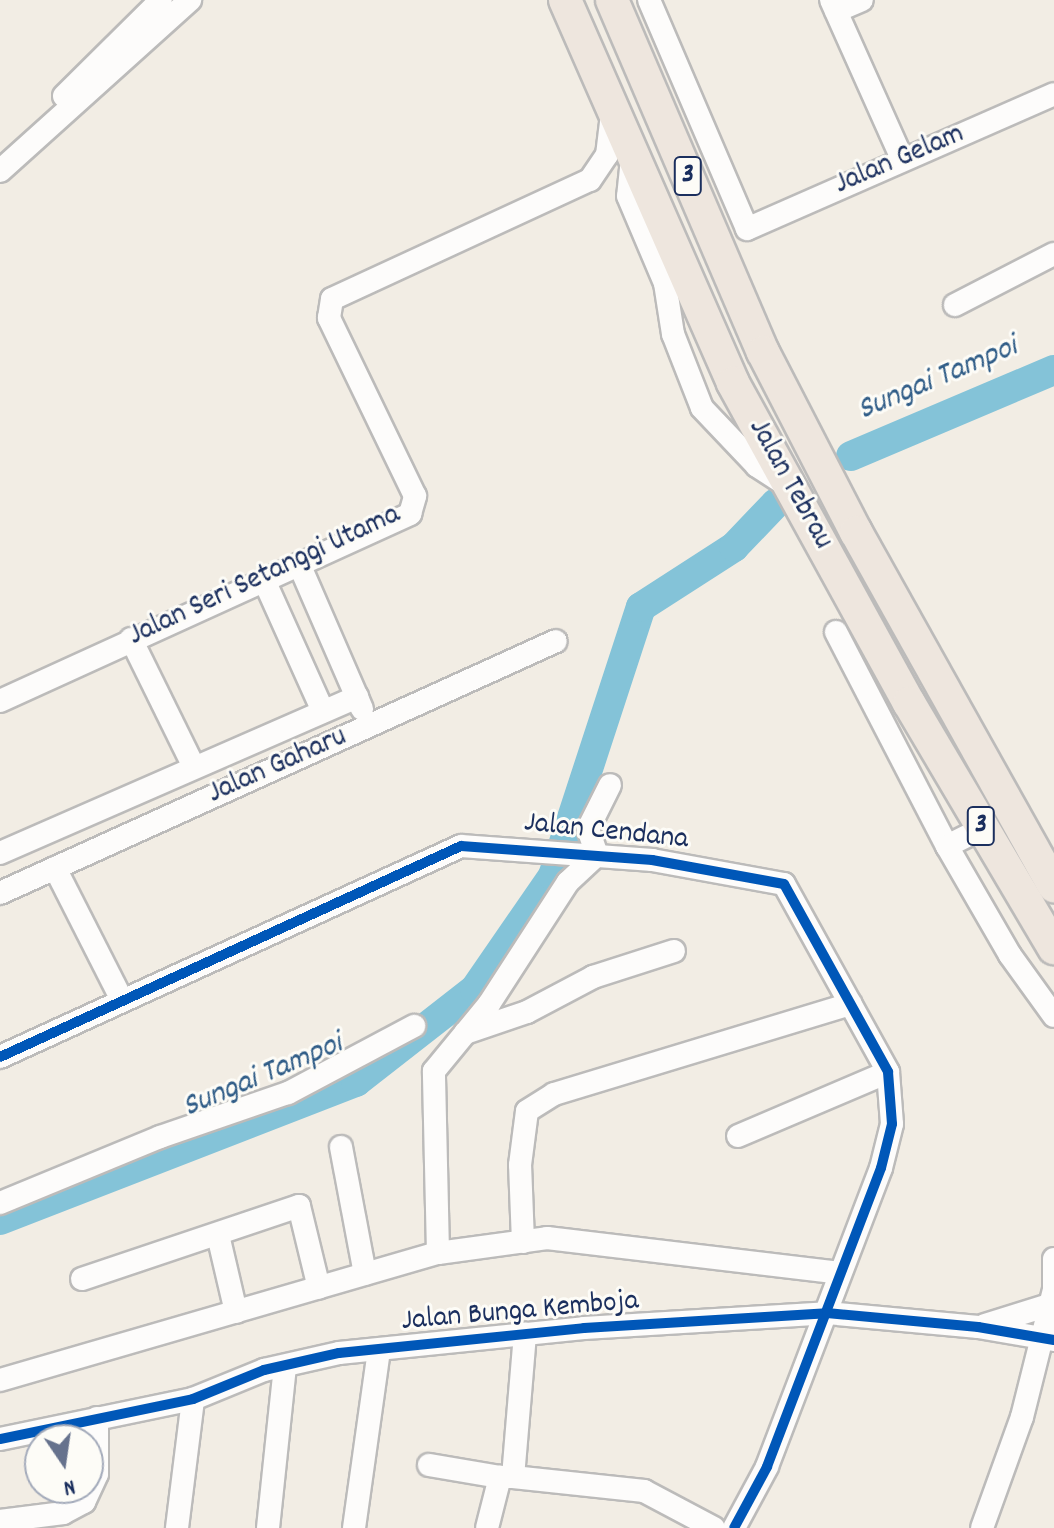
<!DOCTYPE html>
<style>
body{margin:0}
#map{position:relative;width:1054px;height:1528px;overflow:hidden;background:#f2ede4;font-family:Dekko,sans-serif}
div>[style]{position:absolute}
.river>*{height:30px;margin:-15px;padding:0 15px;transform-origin:15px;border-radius:15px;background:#84c3d8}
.roads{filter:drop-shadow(2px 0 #bcbbba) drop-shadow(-2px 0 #bcbbba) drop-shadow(0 2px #bcbbba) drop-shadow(0 -2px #bcbbba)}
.minor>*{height:22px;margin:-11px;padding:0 11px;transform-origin:11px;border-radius:11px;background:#fdfcfb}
.highway>*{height:32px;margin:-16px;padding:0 16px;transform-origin:16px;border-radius:16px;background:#eee6de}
.cycleway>*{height:10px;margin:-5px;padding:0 5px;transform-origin:5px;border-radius:5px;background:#0057b8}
span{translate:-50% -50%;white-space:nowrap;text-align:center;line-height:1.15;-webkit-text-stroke:6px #fdfcf7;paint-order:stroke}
.shield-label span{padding:2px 6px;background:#fdfcf7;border:2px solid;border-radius:6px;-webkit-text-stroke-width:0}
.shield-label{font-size:28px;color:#1b2f5e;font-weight:700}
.street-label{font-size:30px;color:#1b2f5e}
.water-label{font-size:32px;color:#2f5c87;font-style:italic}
.north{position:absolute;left:24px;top:1424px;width:80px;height:80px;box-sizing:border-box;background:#fdfcf7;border:2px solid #a3aaba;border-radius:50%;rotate:167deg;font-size:22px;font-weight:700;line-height:32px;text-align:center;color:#1b2f5e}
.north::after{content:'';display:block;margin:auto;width:28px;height:36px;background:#66728d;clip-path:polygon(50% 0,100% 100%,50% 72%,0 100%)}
</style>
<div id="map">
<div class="river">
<i style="left:851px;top:456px;width:220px;rotate:-23deg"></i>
<i style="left:0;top:1220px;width:382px;rotate:-21.2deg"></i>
<i style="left:356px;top:1082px;width:151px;rotate:-38deg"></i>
<i style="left:475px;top:989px;width:137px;rotate:-55.4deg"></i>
<i style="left:553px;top:876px;width:283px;rotate:-71.9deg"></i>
<i style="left:641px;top:607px;width:111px;rotate:-32.8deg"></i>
<i style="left:734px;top:547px;width:61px;rotate:-46.3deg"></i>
</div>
<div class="roads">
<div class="minor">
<i style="left:649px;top:0;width:249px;rotate:66.8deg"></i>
<i style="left:747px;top:229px;width:335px;rotate:-23.7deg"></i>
<i style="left:831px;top:0;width:174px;rotate:65.9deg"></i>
<i style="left:836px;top:11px;width:28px;rotate:-23deg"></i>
<i style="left:64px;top:96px;width:136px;rotate:-44.7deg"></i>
<i style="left:632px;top:159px;width:37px;rotate:96deg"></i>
<i style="left:628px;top:196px;width:95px;rotate:67deg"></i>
<i style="left:665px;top:283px;width:52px;rotate:81.1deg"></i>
<i style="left:673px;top:334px;width:79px;rotate:68.6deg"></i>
<i style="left:702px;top:408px;width:80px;rotate:46.5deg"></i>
<i style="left:757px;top:466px;width:35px;rotate:33deg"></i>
<i style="left:0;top:171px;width:256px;rotate:-42deg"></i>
<i style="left:955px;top:305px;width:111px;rotate:-27.3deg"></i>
<i style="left:299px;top:564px;width:158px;rotate:66.5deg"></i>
<i style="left:264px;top:580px;width:144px;rotate:65.8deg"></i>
<i style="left:836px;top:632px;width:241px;rotate:62.6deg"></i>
<i style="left:947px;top:846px;width:126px;rotate:60deg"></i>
<i style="left:1010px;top:955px;width:75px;rotate:54.2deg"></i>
<i style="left:131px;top:639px;width:140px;rotate:63.8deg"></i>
<i style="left:0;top:701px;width:451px;rotate:-24.5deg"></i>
<i style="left:410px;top:514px;width:19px;rotate:-74deg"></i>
<i style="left:415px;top:496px;width:198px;rotate:-115.8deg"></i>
<i style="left:329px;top:318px;width:19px;rotate:-81deg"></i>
<i style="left:332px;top:299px;width:284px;rotate:-24.8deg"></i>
<i style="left:590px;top:180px;width:30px;rotate:-56deg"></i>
<i style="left:607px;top:155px;width:41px;rotate:-83deg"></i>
<i style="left:947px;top:846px;width:40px;rotate:-26.6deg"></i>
<i style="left:0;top:853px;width:390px;rotate:-23.6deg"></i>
<i style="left:55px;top:868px;width:148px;rotate:63.1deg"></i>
<i style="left:0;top:893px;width:610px;rotate:-24.38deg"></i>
<i style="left:465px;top:1033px;width:65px;rotate:-18.7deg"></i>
<i style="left:527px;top:1012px;width:75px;rotate:-27.9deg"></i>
<i style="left:593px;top:977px;width:85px;rotate:-17.8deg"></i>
<i style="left:0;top:1057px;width:507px;rotate:-24.59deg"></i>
<i style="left:461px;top:846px;width:192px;rotate:4.2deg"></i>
<i style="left:652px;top:860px;width:134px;rotate:10.3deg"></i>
<i style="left:784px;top:884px;width:215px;rotate:61deg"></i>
<i style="left:888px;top:1072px;width:52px;rotate:85.6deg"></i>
<i style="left:892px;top:1124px;width:45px;rotate:104deg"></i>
<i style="left:881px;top:1168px;width:320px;rotate:110.9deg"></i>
<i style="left:767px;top:1467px;width:69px;rotate:118.4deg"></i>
<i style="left:738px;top:1136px;width:163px;rotate:-23.1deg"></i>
<i style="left:341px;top:1147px;width:129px;rotate:79.3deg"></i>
<i style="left:0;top:1203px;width:173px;rotate:-22.4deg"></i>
<i style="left:160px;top:1137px;width:135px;rotate:-19deg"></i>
<i style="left:288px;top:1093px;width:143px;rotate:-28deg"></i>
<i style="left:218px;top:1235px;width:79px;rotate:76.8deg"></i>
<i style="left:523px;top:1242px;width:77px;rotate:-92.2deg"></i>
<i style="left:520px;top:1165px;width:54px;rotate:-82.6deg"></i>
<i style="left:527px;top:1111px;width:32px;rotate:-32deg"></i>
<i style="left:554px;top:1094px;width:310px;rotate:-16.9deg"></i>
<i style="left:438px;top:1253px;width:182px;rotate:-91.3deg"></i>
<i style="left:434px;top:1071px;width:87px;rotate:-50.6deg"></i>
<i style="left:489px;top:1004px;width:145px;rotate:-57.1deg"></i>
<i style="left:568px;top:882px;width:40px;rotate:-43deg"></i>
<i style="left:597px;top:855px;width:28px;rotate:-109deg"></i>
<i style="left:588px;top:829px;width:49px;rotate:-63.4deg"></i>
<i style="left:1054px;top:1259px;width:30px;rotate:90deg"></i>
<i style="left:82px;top:1279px;width:229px;rotate:-18.6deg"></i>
<i style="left:299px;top:1206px;width:84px;rotate:76.3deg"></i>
<i style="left:985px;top:1325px;width:67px;rotate:-17.4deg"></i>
<i style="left:0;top:1380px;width:456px;rotate:-16.2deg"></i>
<i style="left:438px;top:1253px;width:110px;rotate:-7.8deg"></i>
<i style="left:547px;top:1238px;width:295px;rotate:6.8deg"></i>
<i style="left:0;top:1439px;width:197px;rotate:-11.7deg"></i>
<i style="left:193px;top:1399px;width:77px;rotate:-22.2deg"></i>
<i style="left:264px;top:1370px;width:77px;rotate:-12.8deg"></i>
<i style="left:339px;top:1353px;width:246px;rotate:-5.8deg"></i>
<i style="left:584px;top:1328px;width:243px;rotate:-3.5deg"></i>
<i style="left:827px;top:1313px;width:152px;rotate:5.3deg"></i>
<i style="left:978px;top:1327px;width:77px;rotate:9.7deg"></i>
<i style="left:429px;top:1465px;width:72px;rotate:9.6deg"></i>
<i style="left:513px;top:1477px;width:144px;rotate:-85.2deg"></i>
<i style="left:0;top:1521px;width:64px;rotate:-7.2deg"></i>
<i style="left:63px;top:1513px;width:24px;rotate:-28deg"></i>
<i style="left:84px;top:1502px;width:31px;rotate:-65deg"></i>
<i style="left:97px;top:1474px;width:56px;rotate:-90deg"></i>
<i style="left:177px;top:1528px;width:130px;rotate:-82.9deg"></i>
<i style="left:268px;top:1528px;width:163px;rotate:-84deg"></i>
<i style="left:354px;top:1528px;width:180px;rotate:-82deg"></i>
<i style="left:487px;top:1528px;width:53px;rotate:-75.7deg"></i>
<i style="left:500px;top:1477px;width:13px"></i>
<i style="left:513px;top:1477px;width:132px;rotate:6.1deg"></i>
<i style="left:644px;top:1491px;width:79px;rotate:27.9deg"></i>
<i style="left:982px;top:1528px;width:118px;rotate:-70.2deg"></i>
<i style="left:1022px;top:1417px;width:131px;rotate:-75.9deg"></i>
</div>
<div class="highway">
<i style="left:565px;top:0;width:418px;rotate:66.3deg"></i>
<i style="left:733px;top:383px;width:365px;rotate:61.2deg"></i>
<i style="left:909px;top:703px;width:285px;rotate:59.4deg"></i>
<i style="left:612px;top:0;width:383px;rotate:66.8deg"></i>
<i style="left:763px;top:352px;width:203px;rotate:62.7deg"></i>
<i style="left:856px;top:532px;width:406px;rotate:60.8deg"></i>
</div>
</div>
<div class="cycleway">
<i style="left:0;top:1057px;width:507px;rotate:-24.59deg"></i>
<i style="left:461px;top:846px;width:192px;rotate:4.2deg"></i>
<i style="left:652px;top:860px;width:134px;rotate:10.3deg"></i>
<i style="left:784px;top:884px;width:215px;rotate:61deg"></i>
<i style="left:888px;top:1072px;width:52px;rotate:85.6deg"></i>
<i style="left:892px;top:1124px;width:45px;rotate:104deg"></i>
<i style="left:881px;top:1168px;width:320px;rotate:110.9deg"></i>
<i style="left:767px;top:1467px;width:69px;rotate:118.4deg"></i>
<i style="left:0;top:1439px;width:197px;rotate:-11.7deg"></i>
<i style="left:193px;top:1399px;width:77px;rotate:-22.2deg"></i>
<i style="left:264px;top:1370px;width:77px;rotate:-12.8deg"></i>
<i style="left:339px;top:1353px;width:246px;rotate:-5.8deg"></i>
<i style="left:584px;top:1328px;width:243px;rotate:-3.5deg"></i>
<i style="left:827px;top:1313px;width:152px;rotate:5.3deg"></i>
<i style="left:978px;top:1327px;width:77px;rotate:9.7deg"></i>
</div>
<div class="shield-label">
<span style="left:688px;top:176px">3</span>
<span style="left:981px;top:826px">3</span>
</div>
<div class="street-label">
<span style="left:900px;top:161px;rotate:-23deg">Jalan Gelam</span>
<span style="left:789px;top:485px;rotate:61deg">Jalan Tebrau</span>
<span style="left:265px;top:577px;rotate:-25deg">Jalan Seri Setanggi Utama</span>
<span style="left:278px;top:767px;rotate:-24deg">Jalan Gaharu</span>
<span style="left:606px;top:833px;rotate:6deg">Jalan Cendana</span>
<span style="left:520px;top:1313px;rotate:-5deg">Jalan Bunga Kemboja</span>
</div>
<div class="water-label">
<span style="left:938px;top:380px;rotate:-23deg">Sungai Tampoi</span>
<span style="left:263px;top:1077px;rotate:-23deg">Sungai Tampoi</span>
</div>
<div class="north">N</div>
</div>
